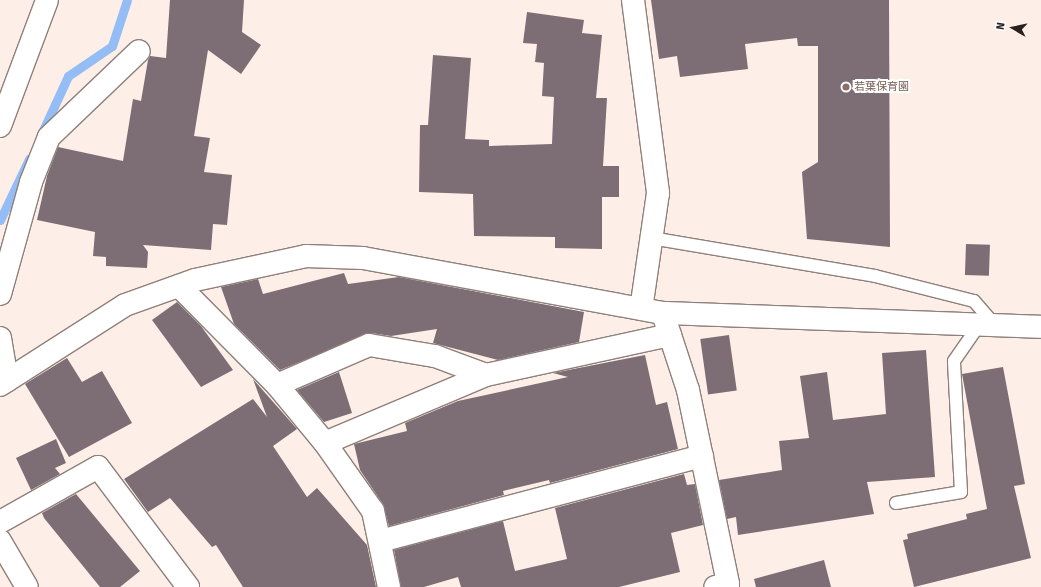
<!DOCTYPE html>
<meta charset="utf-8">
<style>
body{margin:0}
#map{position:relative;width:1041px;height:587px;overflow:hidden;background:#fdeee8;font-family:"Fira Sans","Noto Sans JP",sans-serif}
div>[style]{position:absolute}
.stream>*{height:9px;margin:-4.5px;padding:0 4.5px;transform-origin:4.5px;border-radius:4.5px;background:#93bdf4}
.building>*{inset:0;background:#7c6e74;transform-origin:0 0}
.roads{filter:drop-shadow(1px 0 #8e807b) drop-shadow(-1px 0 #8e807b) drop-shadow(0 1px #8e807b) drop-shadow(0 -1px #8e807b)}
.lane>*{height:12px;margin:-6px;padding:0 6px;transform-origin:6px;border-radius:6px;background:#fff}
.street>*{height:22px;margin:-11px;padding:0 11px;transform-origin:11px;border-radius:11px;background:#fff}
.secondary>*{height:22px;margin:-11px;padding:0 11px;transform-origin:11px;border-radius:11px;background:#fff}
.dots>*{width:11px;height:11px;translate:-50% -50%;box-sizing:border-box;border:2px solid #fff;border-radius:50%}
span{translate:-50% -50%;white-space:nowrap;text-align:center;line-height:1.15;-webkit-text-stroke:4px #fff;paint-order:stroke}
.education-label{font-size:11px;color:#785e54}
.left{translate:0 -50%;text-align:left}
.north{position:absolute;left:993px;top:8px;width:40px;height:40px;-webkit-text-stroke:3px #fff;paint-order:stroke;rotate:279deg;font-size:11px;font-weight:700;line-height:16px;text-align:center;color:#27211f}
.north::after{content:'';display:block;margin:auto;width:14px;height:18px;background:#27211f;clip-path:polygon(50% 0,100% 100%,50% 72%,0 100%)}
</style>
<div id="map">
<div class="stream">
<i style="left:40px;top:137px;width:67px;rotate:-65.3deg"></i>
<i style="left:68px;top:76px;width:53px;rotate:-34.3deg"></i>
<i style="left:112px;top:46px;width:48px;rotate:-71.9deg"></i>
<i style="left:0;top:220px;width:68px;rotate:-64.6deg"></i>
</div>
<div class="building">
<i style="clip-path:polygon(170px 0,244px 0,242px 32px,261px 45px,241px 74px,208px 50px,194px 136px,210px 138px,204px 172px,232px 175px,227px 225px,213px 224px,211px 250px,143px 245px,148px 252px,147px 268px,106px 266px,106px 257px,93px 256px,95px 232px,37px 220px,47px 176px,58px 147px,123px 161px,133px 99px,141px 101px,148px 60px,150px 56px,166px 58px)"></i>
<i style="clip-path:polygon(651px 0,889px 0,890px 247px,807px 239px,802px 172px,818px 162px,818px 46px,798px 46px,797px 38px,745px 44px,748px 69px,680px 77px,677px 56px,659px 59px)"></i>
<i style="clip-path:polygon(527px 12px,584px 20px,582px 33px,602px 35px,596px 98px,607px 98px,603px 166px,619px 166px,619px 197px,602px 197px,602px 249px,555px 248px,555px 237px,474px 236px,473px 194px,419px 192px,420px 125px,428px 125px,433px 55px,471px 58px,465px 139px,489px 140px,489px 146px,552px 144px,554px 97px,542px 96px,544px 63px,535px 62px,537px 44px,523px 43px)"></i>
<i style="left:966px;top:244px;width:24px;height:31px;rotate:2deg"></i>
<i style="clip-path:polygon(344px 273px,348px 284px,399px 277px,584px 312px,579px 342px,498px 360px,433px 343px,437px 329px,391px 336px,371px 333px,280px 370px,234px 324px,221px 287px,258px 279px,263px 294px)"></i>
<i style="clip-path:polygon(177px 302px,201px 326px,233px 370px,201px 387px,152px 320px)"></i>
<i style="left:729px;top:335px;width:56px;height:29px;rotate:82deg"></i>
<i style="clip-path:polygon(926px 350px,935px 477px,867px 482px,874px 514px,738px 535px,736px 517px,727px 519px,719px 480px,782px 470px,779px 441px,809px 438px,800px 376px,827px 372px,833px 420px,886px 414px,882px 353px)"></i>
<i style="clip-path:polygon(645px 355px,656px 405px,667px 402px,678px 449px,550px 483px,549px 480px,503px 491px,504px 495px,389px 526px,383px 504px,360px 470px,354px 444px,407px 431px,405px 423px,458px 401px,568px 377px,553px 373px)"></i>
<i style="clip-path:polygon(67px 358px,82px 382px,102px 371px,132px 423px,69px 457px,25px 384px)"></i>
<i style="clip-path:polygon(1003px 367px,1025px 484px,1014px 486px,1031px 558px,914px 587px,903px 540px,908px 539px,907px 534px,967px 519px,966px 514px,987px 509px,962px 374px)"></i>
<i style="clip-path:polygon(339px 372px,352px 413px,324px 422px,297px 390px)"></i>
<i style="clip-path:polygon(253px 379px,297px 429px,273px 446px,307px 497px,317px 488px,367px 545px,376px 587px,243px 587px,216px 545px,212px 547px,170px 498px,148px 512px,124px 479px,253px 399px,267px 417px)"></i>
<i style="clip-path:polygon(56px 439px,66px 463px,55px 468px,60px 474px,31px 490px,16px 458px)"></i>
<i style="clip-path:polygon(684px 474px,687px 485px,695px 484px,703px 525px,671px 533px,680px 572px,619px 587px,461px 587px,458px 577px,424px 587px,401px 587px,394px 550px,503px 521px,515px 571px,567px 559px,555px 508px)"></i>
<i style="clip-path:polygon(76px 494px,140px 571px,120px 587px,100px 587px,44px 518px,42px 513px)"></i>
<i style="clip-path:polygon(824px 560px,831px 587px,756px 587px,754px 579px)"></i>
</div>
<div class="roads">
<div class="lane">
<i style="left:651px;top:238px;width:227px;rotate:9.6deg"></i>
<i style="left:875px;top:276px;width:102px;rotate:14.2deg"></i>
<i style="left:974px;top:301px;width:33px;rotate:49deg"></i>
<i style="left:896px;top:503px;width:66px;rotate:-9.6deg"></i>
<i style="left:961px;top:492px;width:131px;rotate:-93.1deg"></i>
<i style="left:954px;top:361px;width:44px;rotate:-55.2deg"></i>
</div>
<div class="street">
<i style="left:633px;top:0;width:195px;rotate:82.6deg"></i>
<i style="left:658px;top:193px;width:117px;rotate:98.3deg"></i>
<i style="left:179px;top:286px;width:139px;rotate:45.3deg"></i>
<i style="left:277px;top:385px;width:100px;rotate:-23.5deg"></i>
<i style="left:369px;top:345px;width:67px;rotate:9.5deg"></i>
<i style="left:435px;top:356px;width:54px;rotate:20.4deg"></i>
<i style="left:486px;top:375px;width:188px;rotate:-12.3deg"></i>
<i style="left:670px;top:335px;width:23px;rotate:-108deg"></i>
<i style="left:0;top:294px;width:116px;rotate:-74.5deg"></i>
<i style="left:31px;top:182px;width:48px;rotate:-68.2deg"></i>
<i style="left:49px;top:137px;width:124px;rotate:-43.7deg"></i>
<i style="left:670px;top:335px;width:58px;rotate:71.9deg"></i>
<i style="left:688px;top:390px;width:198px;rotate:78.3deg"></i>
<i style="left:728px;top:584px;width:13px;rotate:167deg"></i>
<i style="left:0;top:338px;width:43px;rotate:80.5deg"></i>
<i style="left:0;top:385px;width:148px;rotate:-32.6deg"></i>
<i style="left:125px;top:305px;width:74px;rotate:-19.7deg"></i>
<i style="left:195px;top:280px;width:114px;rotate:-12.2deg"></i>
<i style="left:306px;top:256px;width:57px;rotate:2deg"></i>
<i style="left:363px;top:258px;width:305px;rotate:10.4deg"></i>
<i style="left:663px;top:313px;width:378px;rotate:2.1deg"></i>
<i style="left:277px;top:385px;width:75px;rotate:50.4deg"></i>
<i style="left:325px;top:443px;width:175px;rotate:-22.9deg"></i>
<i style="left:325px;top:443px;width:83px;rotate:54.8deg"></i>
<i style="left:373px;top:511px;width:78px;rotate:78.1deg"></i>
<i style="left:0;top:522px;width:112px;rotate:-29.3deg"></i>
<i style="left:98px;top:467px;width:150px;rotate:53.1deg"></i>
<i style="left:380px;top:541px;width:333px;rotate:-14.8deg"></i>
</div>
<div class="secondary">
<i style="left:0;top:126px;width:134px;rotate:-69.5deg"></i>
<i style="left:0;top:541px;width:53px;rotate:59.6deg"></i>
</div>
</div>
<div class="dots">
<i style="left:846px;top:87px;background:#8d6e63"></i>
</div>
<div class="education-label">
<span class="left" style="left:854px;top:87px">若葉保育園</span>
</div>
<div class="north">N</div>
</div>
